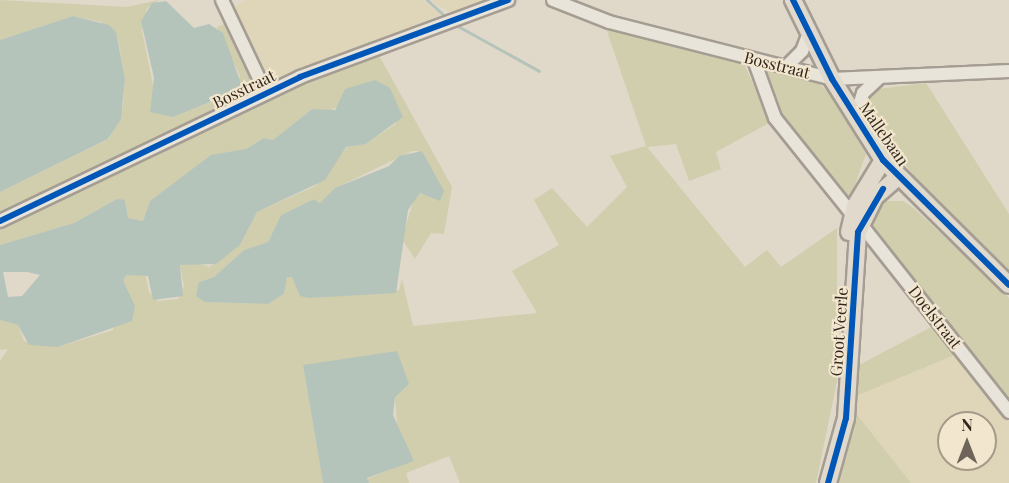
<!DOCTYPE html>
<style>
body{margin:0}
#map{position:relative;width:1009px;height:483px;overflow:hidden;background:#e0d8c9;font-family:"Playfair Display",serif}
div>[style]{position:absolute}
.farmland>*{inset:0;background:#dfd6ba}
.green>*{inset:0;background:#d0ceac}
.water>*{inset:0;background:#b5c4ba}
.stream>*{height:3px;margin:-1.5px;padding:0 1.5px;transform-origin:1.5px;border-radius:1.5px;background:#b5c4ba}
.roads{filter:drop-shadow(2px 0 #a59d93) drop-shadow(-2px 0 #a59d93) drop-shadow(0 2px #a59d93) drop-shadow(0 -2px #a59d93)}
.minor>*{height:12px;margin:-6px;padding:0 6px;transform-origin:6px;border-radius:6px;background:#e8e4da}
.major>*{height:16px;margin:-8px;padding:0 8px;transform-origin:8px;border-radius:8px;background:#e0d9cc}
.cycleway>*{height:6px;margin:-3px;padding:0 3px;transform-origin:3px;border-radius:3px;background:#0057b8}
span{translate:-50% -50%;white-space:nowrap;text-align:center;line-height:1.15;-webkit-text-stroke:4.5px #f2e6cf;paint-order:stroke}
.street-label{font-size:16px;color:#32261d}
.north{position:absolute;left:937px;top:411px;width:60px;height:60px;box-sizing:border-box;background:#f2e6cf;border:2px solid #a59988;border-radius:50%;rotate:0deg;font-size:16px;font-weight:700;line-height:24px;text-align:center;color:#32261d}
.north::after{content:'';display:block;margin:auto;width:21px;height:27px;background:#6f6459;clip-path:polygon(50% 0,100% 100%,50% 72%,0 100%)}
</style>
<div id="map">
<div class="farmland">
<i style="clip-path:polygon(245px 0,423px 0,441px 15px,269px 83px,232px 8px)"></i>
<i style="clip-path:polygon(430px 0,490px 0,452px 13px)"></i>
<i style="clip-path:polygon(evenodd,957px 354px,1009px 419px,1009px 483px,911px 483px,854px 411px,856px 396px,957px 354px,949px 423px,985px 423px,985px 459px,949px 459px,949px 423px)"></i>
</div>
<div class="green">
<i style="clip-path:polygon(0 0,127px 7px,159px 0,147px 8px,142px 31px,153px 85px,173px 117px,235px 93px,240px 76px,217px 27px,237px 19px,269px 83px,371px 41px,452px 187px,444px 234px,431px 233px,415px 259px,402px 239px,415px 195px,426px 192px,440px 201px,418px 151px,412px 151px,340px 186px,320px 203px,314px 199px,281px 215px,268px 242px,244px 250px,214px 277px,199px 282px,205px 302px,268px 304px,284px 294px,287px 277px,293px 277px,309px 298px,399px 290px,402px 279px,413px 326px,537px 313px,512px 271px,559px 245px,534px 200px,552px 188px,587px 227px,627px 187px,610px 156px,646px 146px,606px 28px,743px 62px,771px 122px,716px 152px,721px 169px,689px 181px,676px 144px,647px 147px,745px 267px,767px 250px,781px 267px,837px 228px,837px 381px,816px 483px,460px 483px,449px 456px,406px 473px,409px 483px,369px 483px,367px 479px,413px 460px,398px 434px,395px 397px,303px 365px,323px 483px,0 483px,0 361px,8px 349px,0 350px,0 320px,18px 325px,24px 341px,58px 347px,113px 330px,129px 293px,123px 280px,127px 275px,145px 273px,149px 292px,158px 301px,178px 299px,184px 286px,180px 265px,192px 261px,209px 267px,240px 245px,257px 212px,315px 186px,347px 147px,366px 144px,397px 123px,339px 105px,330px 111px,312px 109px,273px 140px,264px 138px,246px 149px,211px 156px,150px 201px,143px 221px,128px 218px,125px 200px,115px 200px,74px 223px,0 245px,0 192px,109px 139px,123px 107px,125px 79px,118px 39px,101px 22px,73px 16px,0 40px)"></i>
<i style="clip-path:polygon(761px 66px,815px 79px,830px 94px,866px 154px,849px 201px,779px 114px)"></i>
<i style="clip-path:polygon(926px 83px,1009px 214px,1009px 270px,923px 188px,867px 113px,870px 90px)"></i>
<i style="clip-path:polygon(885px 201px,903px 201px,915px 209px,1009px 298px,1009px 404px,871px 229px,877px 207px)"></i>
<i style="clip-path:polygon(935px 325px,957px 354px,856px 396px,859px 365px)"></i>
<i style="clip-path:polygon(854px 411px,911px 483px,839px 483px)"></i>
</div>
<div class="water">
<i style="clip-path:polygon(166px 1px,194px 28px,209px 24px,223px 33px,243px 89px,173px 117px,150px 112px,154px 78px,141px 21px,152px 3px)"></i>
<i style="clip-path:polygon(73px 16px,109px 25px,116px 32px,125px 79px,121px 119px,108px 139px,0 192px,0 40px)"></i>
<i style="clip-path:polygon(evenodd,375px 80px,390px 88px,403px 117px,366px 144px,346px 147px,325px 180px,257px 212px,240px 245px,216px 264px,180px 265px,183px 296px,153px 300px,148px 276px,127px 275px,123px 280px,135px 306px,132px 321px,58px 347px,29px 345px,18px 325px,0 320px,0 245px,74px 223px,117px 199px,125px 200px,128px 218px,143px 221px,150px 201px,211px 155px,246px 149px,264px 138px,273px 140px,312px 109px,335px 110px,345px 89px,375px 80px,3px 272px,27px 272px,40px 275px,22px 296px,8px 297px,3px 272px)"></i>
<i style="clip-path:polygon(422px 151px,444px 191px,440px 201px,420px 193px,408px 210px,396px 293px,309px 298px,300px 296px,292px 277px,287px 277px,284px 294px,268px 304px,205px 302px,196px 296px,199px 282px,214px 277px,244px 250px,268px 242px,281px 215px,314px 199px,320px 203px,335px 188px,389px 166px,399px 156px)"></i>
<i style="clip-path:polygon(397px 351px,409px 384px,395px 397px,393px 415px,414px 461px,367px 478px,369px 483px,323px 483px,303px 365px)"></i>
</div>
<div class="stream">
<i style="left:427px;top:0;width:27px;rotate:42deg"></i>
<i style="left:454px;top:24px;width:97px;rotate:28.9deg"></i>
</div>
<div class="roads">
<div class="minor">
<i style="left:222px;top:0;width:103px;rotate:64.7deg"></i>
<i style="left:553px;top:0;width:60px;rotate:21.4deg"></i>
<i style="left:609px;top:22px;width:230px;rotate:14.3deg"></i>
<i style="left:832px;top:79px;width:177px;rotate:-2.6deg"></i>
<i style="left:754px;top:60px;width:62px;rotate:70.1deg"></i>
<i style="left:775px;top:118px;width:123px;rotate:51.3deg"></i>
<i style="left:786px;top:67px;width:23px;rotate:-45deg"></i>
<i style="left:802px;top:51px;width:17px;rotate:-69deg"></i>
<i style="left:855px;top:119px;width:27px;rotate:-73deg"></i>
<i style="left:863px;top:93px;width:22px;rotate:-43deg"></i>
<i style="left:0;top:221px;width:333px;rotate:-25.6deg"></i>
<i style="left:300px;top:77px;width:222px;rotate:-20.3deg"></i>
<i style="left:860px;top:223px;width:241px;rotate:51.7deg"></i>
</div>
<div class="major">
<i style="left:793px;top:0;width:88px;rotate:63.7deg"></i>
<i style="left:832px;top:79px;width:96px;rotate:57.8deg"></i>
<i style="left:883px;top:160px;width:177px;rotate:44.8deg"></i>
<i style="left:849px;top:232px;width:27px;rotate:-77deg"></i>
<i style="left:855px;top:206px;width:54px;rotate:-58.7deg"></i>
<i style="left:828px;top:483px;width:67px;rotate:-74.5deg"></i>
<i style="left:846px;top:418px;width:186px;rotate:-86.3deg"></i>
<i style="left:858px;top:232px;width:39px;rotate:-64deg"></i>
<i style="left:875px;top:197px;width:30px;rotate:-41deg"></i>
</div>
</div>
<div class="cycleway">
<i style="left:793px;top:0;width:88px;rotate:63.7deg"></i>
<i style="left:832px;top:79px;width:96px;rotate:57.8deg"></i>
<i style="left:883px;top:160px;width:177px;rotate:44.8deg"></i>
<i style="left:0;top:221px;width:333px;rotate:-25.6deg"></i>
<i style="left:300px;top:77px;width:222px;rotate:-20.3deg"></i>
<i style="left:828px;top:483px;width:67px;rotate:-74.5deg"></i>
<i style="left:846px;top:418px;width:186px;rotate:-86.3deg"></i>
<i style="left:858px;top:232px;width:50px;rotate:-59.8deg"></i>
</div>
<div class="street-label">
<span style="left:777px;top:65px;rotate:14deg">Bosstraat</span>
<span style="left:244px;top:89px;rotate:-26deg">Bosstraat</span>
<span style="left:884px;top:134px;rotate:55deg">Mallebaan</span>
<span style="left:935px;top:317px;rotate:52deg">Doelstraat</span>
<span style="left:839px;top:332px;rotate:-86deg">Groot Veerle</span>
</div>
<div class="north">N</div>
</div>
